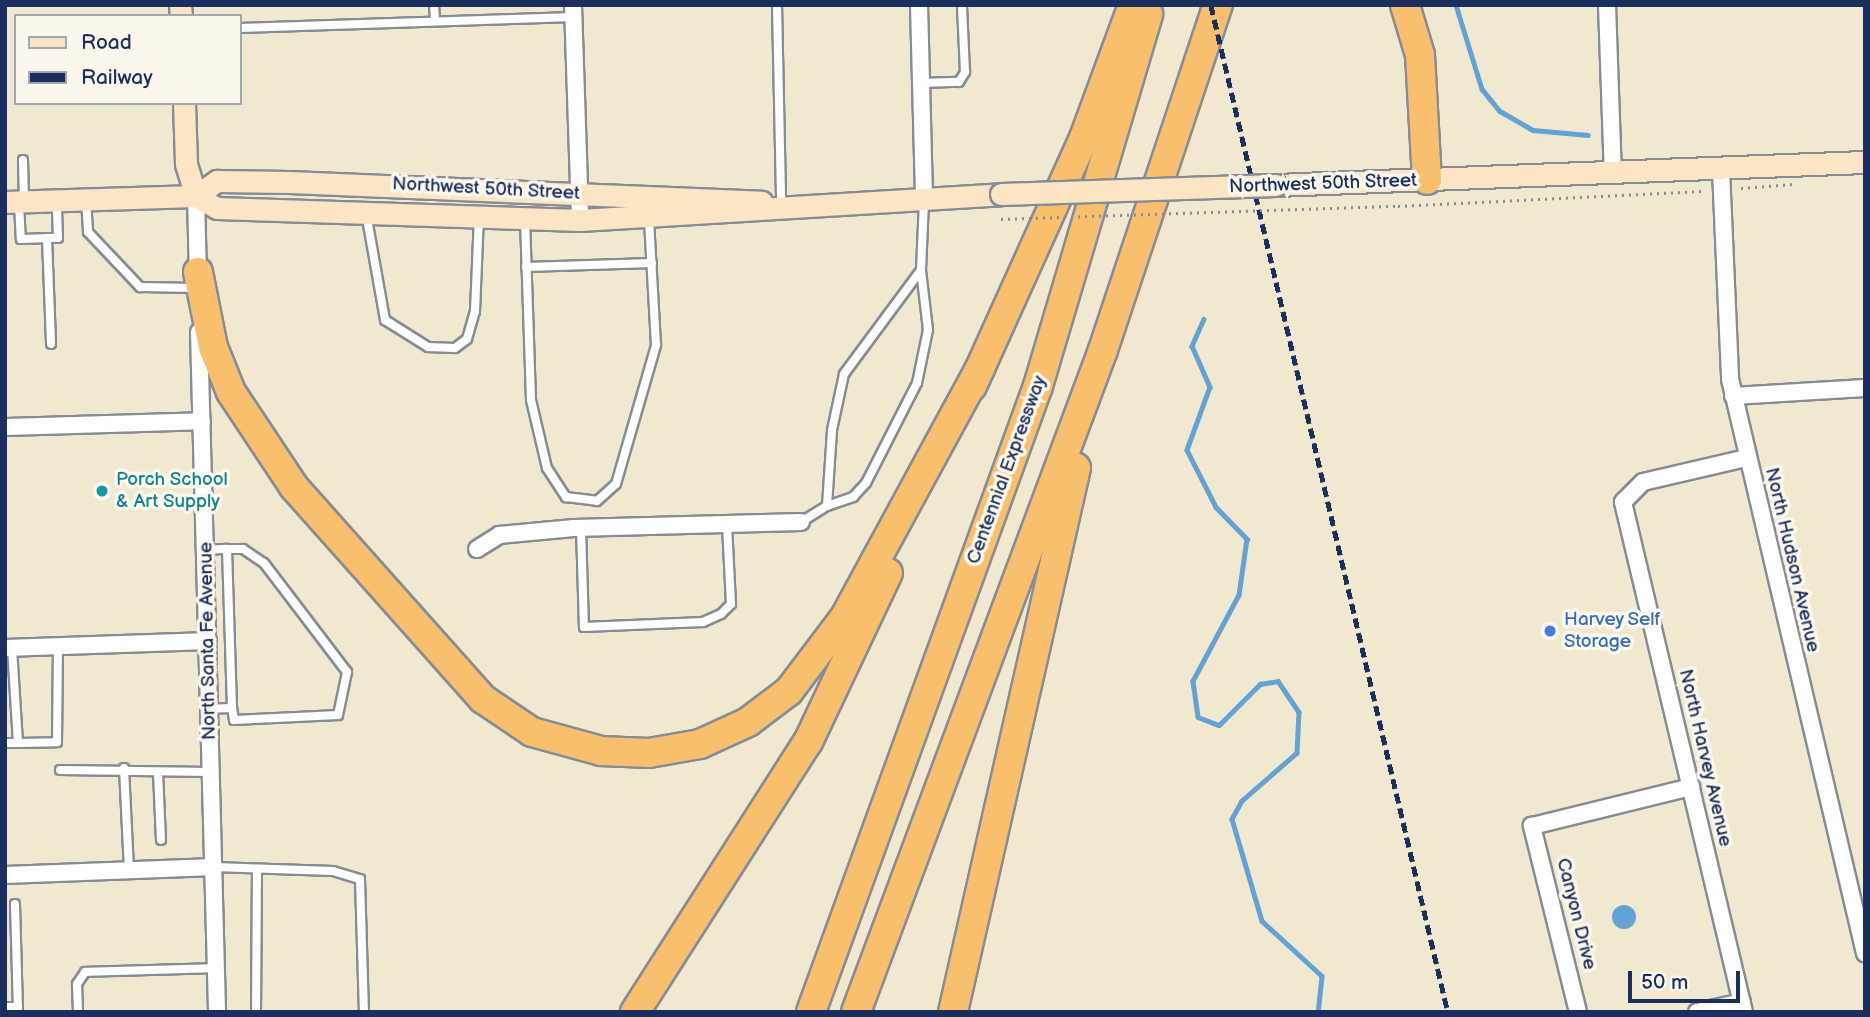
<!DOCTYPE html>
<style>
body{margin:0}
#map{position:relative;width:1870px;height:1017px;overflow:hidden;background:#f0e9cf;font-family:"Balsamiq Sans",sans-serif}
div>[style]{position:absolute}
.water>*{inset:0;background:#63a2d5}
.round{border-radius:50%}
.stream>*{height:4.5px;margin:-2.25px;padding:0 2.25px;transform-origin:2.25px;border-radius:2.25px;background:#63a2d5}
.path>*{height:2.5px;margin-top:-1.25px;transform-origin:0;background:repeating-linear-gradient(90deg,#868c96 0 2px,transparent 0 7px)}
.roads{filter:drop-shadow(2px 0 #868c96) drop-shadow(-2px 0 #868c96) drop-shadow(0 2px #868c96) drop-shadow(0 -2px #868c96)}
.service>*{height:8px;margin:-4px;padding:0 4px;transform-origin:4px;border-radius:4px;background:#fff}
.minor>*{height:16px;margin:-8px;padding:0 8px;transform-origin:8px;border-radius:8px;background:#fff}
.secondary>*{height:21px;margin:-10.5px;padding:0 10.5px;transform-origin:10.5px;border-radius:10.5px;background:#fce5c4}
.motorway>*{height:28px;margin:-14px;padding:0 14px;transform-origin:14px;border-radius:14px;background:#f8bf6c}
.rail>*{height:4.5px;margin-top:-2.25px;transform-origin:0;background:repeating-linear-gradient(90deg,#1b2f5e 0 10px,transparent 0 15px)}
.path-bridge>*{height:2.5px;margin-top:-1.25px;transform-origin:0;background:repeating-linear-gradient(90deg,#868c96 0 2px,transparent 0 7px)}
.bridges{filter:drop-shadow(2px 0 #868c96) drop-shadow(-2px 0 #868c96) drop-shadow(0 2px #868c96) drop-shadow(0 -2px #868c96)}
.secondary-bridge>*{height:21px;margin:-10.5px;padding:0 10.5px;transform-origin:10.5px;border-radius:10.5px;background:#fce5c4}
.dots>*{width:19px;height:19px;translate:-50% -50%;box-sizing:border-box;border:4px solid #fbf7ec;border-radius:50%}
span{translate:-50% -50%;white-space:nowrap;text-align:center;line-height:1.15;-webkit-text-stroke:7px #fbf7ec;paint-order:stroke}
.street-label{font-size:19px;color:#1b2f5e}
.culture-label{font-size:19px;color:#0d838f}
.left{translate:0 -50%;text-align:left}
.shop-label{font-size:19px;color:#366cbe}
.frame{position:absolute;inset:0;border:7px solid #1b2f5e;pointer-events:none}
.legend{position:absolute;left:14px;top:14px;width:228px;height:91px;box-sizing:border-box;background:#fbf7ec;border:2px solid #a1a7b3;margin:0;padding:9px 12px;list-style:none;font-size:21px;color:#1b2f5e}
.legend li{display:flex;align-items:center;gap:14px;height:35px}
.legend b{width:35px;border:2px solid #a1a7b3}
.scale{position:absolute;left:1628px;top:971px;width:112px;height:32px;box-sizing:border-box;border:4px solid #1b2f5e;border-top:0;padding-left:9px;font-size:21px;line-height:24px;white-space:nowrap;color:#1b2f5e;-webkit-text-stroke:5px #fbf7ec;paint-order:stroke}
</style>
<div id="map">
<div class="water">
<i class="round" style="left:1612px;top:905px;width:24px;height:24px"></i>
</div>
<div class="stream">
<i style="left:1456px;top:5px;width:88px;rotate:72.8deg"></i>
<i style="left:1482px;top:89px;width:28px;rotate:51deg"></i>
<i style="left:1500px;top:111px;width:38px;rotate:30deg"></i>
<i style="left:1533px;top:130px;width:55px;rotate:5.2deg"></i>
<i style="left:1204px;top:319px;width:30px;rotate:114deg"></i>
<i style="left:1192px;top:346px;width:45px;rotate:66.3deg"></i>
<i style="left:1210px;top:387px;width:67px;rotate:110.1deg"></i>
<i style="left:1187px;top:450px;width:64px;rotate:63deg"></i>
<i style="left:1216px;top:507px;width:45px;rotate:45.9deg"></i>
<i style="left:1247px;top:539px;width:57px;rotate:98.1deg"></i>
<i style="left:1239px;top:595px;width:98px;rotate:118.1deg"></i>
<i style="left:1193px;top:681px;width:36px;rotate:82deg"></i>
<i style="left:1198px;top:717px;width:22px;rotate:21deg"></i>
<i style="left:1219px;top:725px;width:58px;rotate:-45deg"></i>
<i style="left:1260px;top:684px;width:18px;rotate:-9deg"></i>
<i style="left:1278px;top:681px;width:37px;rotate:56deg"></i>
<i style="left:1299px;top:712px;width:41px;rotate:92.8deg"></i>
<i style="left:1297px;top:753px;width:73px;rotate:138.9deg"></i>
<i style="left:1242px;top:801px;width:21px;rotate:119deg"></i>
<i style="left:1232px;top:819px;width:106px;rotate:73.6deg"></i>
<i style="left:1262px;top:921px;width:81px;rotate:42.5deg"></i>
<i style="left:1322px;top:976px;width:36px;rotate:96deg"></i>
</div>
<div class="path">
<i style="left:1741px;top:188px;width:52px;rotate:-4.4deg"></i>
<i style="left:1398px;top:206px;width:305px;rotate:-2.8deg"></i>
</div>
<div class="roads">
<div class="service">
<i style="left:434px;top:5px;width:16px;rotate:86deg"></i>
<i style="left:777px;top:5px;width:199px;rotate:88.8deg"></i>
<i style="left:240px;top:28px;width:334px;rotate:-1.9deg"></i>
<i style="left:921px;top:83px;width:38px;rotate:-2deg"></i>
<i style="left:959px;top:82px;width:12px;rotate:-59deg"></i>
<i style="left:965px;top:72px;width:67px;rotate:-92.6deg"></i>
<i style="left:23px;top:160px;width:41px;rotate:88.6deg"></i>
<i style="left:86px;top:201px;width:31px;rotate:86deg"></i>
<i style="left:88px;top:232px;width:76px;rotate:46.6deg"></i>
<i style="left:140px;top:287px;width:55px;rotate:1deg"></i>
<i style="left:19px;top:204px;width:35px;rotate:87deg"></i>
<i style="left:21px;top:239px;width:37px;rotate:-2deg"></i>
<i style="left:58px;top:238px;width:37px;rotate:-92deg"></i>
<i style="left:366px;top:213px;width:109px;rotate:79.9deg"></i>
<i style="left:385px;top:320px;width:51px;rotate:32.1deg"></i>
<i style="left:428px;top:347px;width:27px;rotate:2deg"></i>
<i style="left:455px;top:348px;width:15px;rotate:-37deg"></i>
<i style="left:467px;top:339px;width:29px;rotate:-74deg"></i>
<i style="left:475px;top:311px;width:94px;rotate:-87.6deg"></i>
<i style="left:525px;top:219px;width:181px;rotate:88.1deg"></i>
<i style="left:531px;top:400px;width:70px;rotate:76.8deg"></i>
<i style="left:547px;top:468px;width:35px;rotate:57deg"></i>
<i style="left:566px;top:497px;width:31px;rotate:7deg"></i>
<i style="left:597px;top:501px;width:25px;rotate:-42deg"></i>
<i style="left:616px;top:484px;width:145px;rotate:-73.9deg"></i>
<i style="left:656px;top:345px;width:127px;rotate:-93.2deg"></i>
<i style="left:47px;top:238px;width:106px;rotate:87.8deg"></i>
<i style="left:526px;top:267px;width:126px;rotate:-1.8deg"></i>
<i style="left:827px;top:506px;width:28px;rotate:-19deg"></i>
<i style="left:853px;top:497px;width:19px;rotate:-47deg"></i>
<i style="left:866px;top:483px;width:112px;rotate:-63deg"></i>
<i style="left:917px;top:383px;width:54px;rotate:-78.3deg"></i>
<i style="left:928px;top:330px;width:60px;rotate:-96.7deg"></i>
<i style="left:801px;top:522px;width:31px;rotate:-32deg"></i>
<i style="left:827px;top:506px;width:76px;rotate:-86.2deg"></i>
<i style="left:832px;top:430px;width:57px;rotate:-77.9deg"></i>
<i style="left:844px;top:374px;width:129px;rotate:-53.5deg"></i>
<i style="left:921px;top:270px;width:70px;rotate:-87.5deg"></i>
<i style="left:581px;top:528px;width:99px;rotate:88.3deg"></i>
<i style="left:584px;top:627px;width:119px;rotate:-2.4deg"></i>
<i style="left:703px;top:622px;width:20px;rotate:-24deg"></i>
<i style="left:721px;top:614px;width:14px;rotate:-45deg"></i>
<i style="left:731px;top:604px;width:80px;rotate:-92.9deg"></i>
<i style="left:227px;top:549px;width:16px"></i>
<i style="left:243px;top:549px;width:25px;rotate:34deg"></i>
<i style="left:264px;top:563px;width:137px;rotate:52.7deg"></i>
<i style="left:347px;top:672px;width:44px;rotate:101.8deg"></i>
<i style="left:338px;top:715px;width:104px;rotate:177.2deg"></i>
<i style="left:234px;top:720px;width:12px;rotate:-99deg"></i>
<i style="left:205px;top:550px;width:22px;rotate:-3deg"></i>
<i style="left:227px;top:549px;width:159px;rotate:88.2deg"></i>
<i style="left:232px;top:708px;width:23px;rotate:178deg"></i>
<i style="left:12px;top:648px;width:95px;rotate:86.4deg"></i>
<i style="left:18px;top:743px;width:39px;rotate:-1deg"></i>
<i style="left:57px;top:742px;width:96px;rotate:-89.4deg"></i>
<i style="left:5px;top:743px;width:13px"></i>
<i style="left:124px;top:768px;width:102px;rotate:87.2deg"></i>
<i style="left:60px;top:770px;width:151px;rotate:0.8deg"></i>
<i style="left:158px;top:772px;width:68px;rotate:87.5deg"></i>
<i style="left:213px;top:867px;width:120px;rotate:1.9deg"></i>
<i style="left:333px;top:871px;width:28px;rotate:17deg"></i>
<i style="left:360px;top:879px;width:133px;rotate:88.3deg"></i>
<i style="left:15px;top:904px;width:108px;rotate:88.4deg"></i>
<i style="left:5px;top:1007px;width:13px"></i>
<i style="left:78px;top:1012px;width:28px;rotate:-92deg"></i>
<i style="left:77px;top:984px;width:14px;rotate:-56deg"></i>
<i style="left:85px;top:972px;width:131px;rotate:-1.7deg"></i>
<i style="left:256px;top:1012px;width:143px;rotate:-89.6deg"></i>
</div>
<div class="minor">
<i style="left:573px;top:5px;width:215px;rotate:88.1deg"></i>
<i style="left:919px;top:5px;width:192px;rotate:88.5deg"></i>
<i style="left:1607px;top:5px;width:169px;rotate:88deg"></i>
<i style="left:1721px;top:170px;width:209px;rotate:87.5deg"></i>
<i style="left:1730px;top:379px;width:590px;rotate:76.77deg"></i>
<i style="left:196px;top:196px;width:82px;rotate:88.6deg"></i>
<i style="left:199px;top:332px;width:680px;rotate:88.48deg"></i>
<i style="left:1733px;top:396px;width:132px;rotate:-3.5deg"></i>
<i style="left:5px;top:427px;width:197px;rotate:-1.7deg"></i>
<i style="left:477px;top:549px;width:26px;rotate:-32deg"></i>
<i style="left:499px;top:535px;width:75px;rotate:-5.3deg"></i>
<i style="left:574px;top:528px;width:227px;rotate:-1.5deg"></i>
<i style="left:5px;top:648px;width:203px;rotate:-2deg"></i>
<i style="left:5px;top:875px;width:208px;rotate:-2.2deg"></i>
<i style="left:1578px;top:1012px;width:192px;rotate:-103.9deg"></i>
<i style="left:1532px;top:826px;width:164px;rotate:-13.8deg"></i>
<i style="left:1697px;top:1012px;width:46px;rotate:-12.5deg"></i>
<i style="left:1744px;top:1012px;width:524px;rotate:-103.35deg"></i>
<i style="left:1623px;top:502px;width:28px;rotate:-45deg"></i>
<i style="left:1643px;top:482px;width:106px;rotate:-13.1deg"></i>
</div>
<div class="secondary">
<i style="left:180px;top:5px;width:11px;rotate:85deg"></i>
<i style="left:184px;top:103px;width:61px;rotate:88.1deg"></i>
<i style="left:186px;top:164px;width:34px;rotate:73deg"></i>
<i style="left:1276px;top:185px;width:589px;rotate:-2.24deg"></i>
<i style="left:196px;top:196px;width:26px;rotate:-36deg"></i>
<i style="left:217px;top:181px;width:72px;rotate:0.8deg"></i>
<i style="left:289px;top:182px;width:473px;rotate:2.4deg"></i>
<i style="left:5px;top:202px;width:191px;rotate:-1.8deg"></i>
<i style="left:196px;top:196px;width:24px;rotate:30deg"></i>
<i style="left:217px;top:208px;width:363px;rotate:1.9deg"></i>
<i style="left:580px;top:220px;width:422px;rotate:-3.5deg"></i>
</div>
<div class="motorway">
<i style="left:1405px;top:5px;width:52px;rotate:73.3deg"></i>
<i style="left:1420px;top:55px;width:125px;rotate:86.8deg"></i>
<i style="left:198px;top:272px;width:76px;rotate:78.7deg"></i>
<i style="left:213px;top:347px;width:48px;rotate:68.2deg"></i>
<i style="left:231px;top:392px;width:114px;rotate:56.4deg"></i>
<i style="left:294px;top:487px;width:284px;rotate:48.3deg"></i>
<i style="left:483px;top:699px;width:59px;rotate:34deg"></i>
<i style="left:532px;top:732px;width:72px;rotate:15.4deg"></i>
<i style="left:601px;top:751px;width:48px;rotate:2.4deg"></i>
<i style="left:649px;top:753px;width:52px;rotate:-10deg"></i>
<i style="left:700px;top:744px;width:53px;rotate:-24.6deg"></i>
<i style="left:748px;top:722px;width:51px;rotate:-37.1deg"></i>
<i style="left:789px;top:691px;width:93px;rotate:-52.9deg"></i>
<i style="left:845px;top:617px;width:283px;rotate:-61.5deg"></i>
<i style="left:972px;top:386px;width:272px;rotate:-65.7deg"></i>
<i style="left:1084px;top:138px;width:142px;rotate:-69.8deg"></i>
<i style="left:635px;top:1012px;width:321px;rotate:-57.4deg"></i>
<i style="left:808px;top:742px;width:187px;rotate:-64.7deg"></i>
<i style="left:811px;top:1012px;width:666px;rotate:-70.07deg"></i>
<i style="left:1038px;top:386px;width:388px;rotate:-73.5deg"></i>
<i style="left:856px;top:1012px;width:707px;rotate:-69.54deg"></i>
<i style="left:1103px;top:350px;width:364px;rotate:-71.6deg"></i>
<i style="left:953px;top:1012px;width:558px;rotate:-77.26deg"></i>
</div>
</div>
<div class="rail">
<i style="left:1211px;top:5px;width:1035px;rotate:76.76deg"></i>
</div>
<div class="path-bridge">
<i style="left:1001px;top:219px;width:397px;rotate:-1.9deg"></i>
</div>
<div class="bridges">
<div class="secondary-bridge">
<i style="left:1001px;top:194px;width:275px;rotate:-1.9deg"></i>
</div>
</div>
<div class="dots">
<i style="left:102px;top:491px;background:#0f9aa8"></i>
<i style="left:1550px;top:631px;background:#3f7fe0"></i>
</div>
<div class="street-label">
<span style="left:1323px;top:184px;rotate:-2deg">Northwest 50th Street</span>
<span style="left:486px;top:189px;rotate:3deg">Northwest 50th Street</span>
<span style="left:1007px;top:470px;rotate:-70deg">Centennial Expressway</span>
<span style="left:1792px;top:560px;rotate:77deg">North Hudson Avenue</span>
<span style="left:208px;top:641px;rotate:-91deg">North Santa Fe Avenue</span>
<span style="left:1705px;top:758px;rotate:77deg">North Harvey Avenue</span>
<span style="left:1576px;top:914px;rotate:76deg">Canyon Drive</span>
</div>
<div class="culture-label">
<span class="left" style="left:116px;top:491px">Porch School<br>&amp; Art Supply</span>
</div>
<div class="shop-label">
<span class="left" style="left:1564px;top:631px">Harvey Self<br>Storage</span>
</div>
<div class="frame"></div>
<ul class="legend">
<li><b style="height:9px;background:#fce5c4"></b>Road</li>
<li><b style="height:9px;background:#1b2f5e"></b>Railway</li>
</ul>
<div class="scale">50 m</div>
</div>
